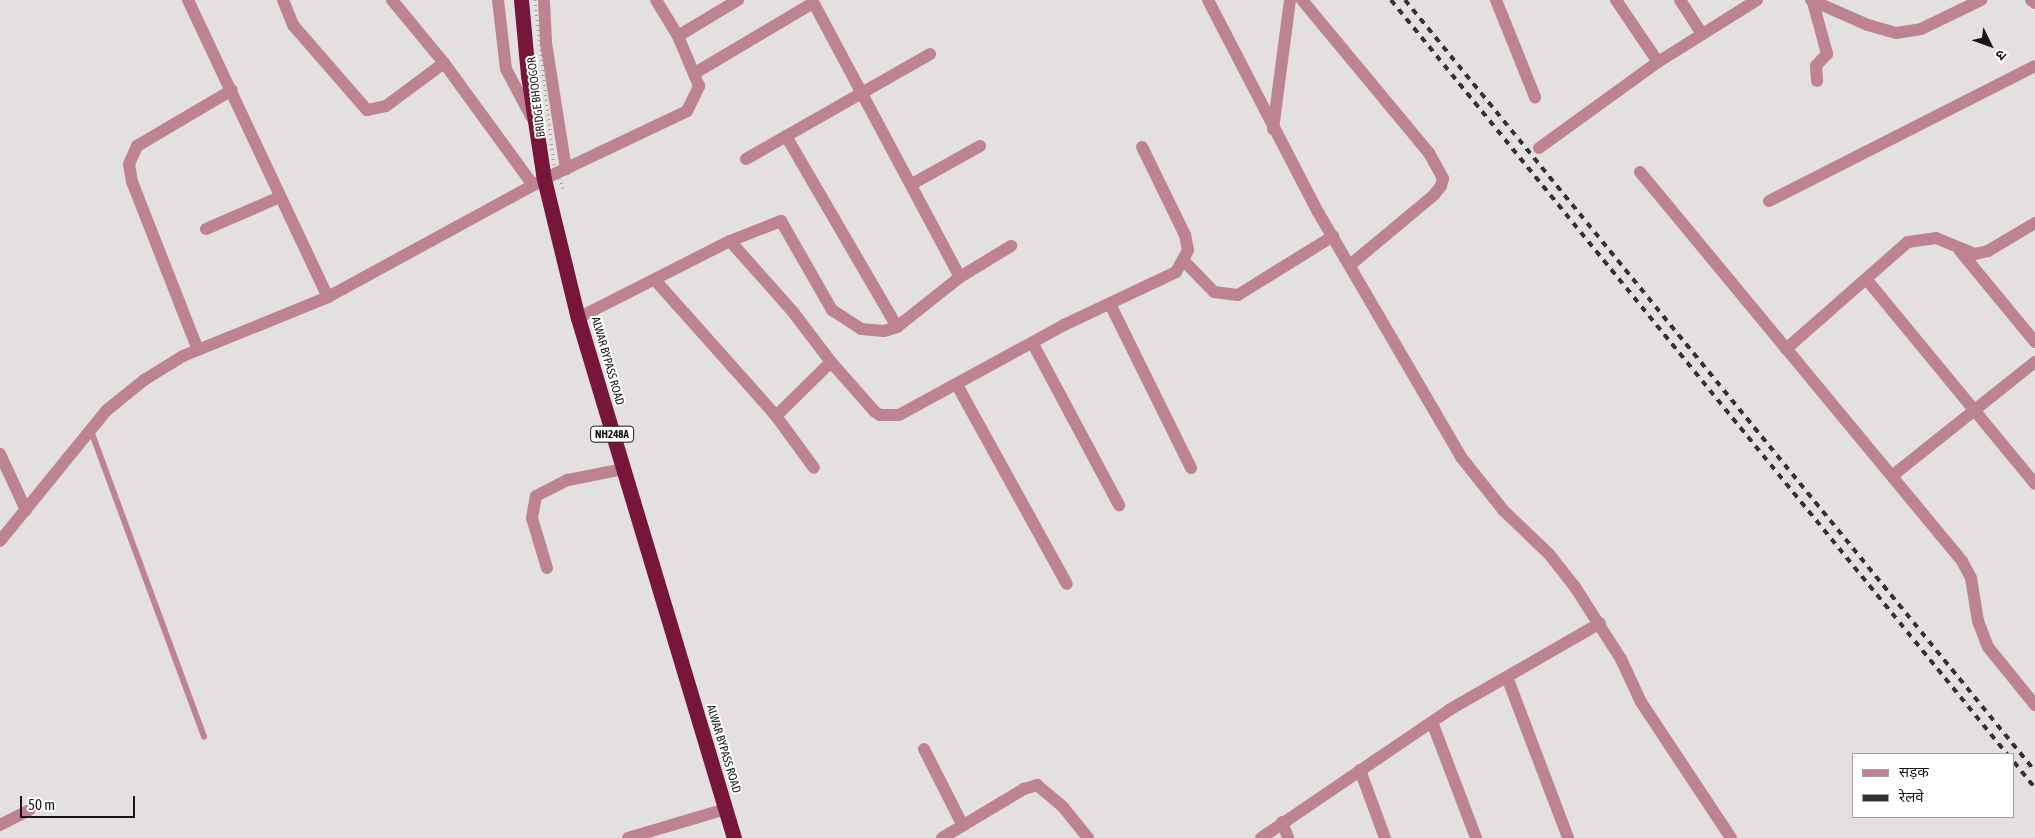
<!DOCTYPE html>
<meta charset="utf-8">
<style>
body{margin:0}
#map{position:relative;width:2035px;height:838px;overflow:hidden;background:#e4e0e1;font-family:"Asap Condensed","Noto Sans Devanagari",sans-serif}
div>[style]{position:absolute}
.lane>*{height:6px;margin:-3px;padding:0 3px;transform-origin:3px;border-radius:3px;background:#be8391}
.street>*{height:12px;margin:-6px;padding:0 6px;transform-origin:6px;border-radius:6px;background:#be8391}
.highway>*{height:15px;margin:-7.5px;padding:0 7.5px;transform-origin:7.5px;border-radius:7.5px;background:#78153b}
.rail>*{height:4px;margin-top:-2px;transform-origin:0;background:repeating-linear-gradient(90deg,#333132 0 6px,transparent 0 12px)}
.path-bridge>*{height:2.5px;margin-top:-1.25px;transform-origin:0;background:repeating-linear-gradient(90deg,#9f9c9d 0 1px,transparent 0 5px)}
span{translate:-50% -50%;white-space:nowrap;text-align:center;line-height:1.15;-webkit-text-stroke:4px #fff;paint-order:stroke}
.shield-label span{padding:1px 4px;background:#fff;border:1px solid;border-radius:4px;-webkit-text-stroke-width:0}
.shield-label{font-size:11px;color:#181617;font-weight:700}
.street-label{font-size:12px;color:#181617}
.legend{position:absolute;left:1852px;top:753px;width:162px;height:65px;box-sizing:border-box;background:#fff;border:1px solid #a3a2a2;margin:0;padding:6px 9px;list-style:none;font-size:15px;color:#181617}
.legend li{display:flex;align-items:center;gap:10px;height:25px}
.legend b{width:25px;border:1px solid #a3a2a2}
.north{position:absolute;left:1965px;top:20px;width:50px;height:50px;-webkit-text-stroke:4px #fff;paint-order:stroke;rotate:132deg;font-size:14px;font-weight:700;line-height:20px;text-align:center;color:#181617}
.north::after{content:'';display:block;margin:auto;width:18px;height:22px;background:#181617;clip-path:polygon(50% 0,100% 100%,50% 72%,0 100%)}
.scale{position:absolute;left:20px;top:796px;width:115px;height:22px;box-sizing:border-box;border:2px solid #181617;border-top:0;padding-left:6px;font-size:15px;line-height:18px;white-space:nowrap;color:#181617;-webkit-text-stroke:4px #fff;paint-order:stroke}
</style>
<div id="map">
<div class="lane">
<i style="left:91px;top:431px;width:326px;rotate:69.7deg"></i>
</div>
<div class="street">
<i style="left:188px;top:0;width:328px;rotate:64.8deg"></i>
<i style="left:283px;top:0;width:27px;rotate:68deg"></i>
<i style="left:293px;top:25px;width:113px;rotate:49deg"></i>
<i style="left:367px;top:110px;width:19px;rotate:-12deg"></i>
<i style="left:386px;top:106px;width:72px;rotate:-36.6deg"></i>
<i style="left:392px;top:0;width:82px;rotate:50.5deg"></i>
<i style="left:444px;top:63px;width:151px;rotate:53.9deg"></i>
<i style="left:498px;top:0;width:69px;rotate:83.4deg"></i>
<i style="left:506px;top:69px;width:55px;rotate:62deg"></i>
<i style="left:544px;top:0;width:43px;rotate:87.3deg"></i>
<i style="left:546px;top:43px;width:128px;rotate:81deg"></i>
<i style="left:812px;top:0;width:314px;rotate:61.9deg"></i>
<i style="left:1208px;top:0;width:239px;rotate:62.6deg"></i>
<i style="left:1318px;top:212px;width:284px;rotate:59.7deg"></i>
<i style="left:1461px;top:457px;width:69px;rotate:51.5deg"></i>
<i style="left:1504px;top:511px;width:62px;rotate:43.7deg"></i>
<i style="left:1549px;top:554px;width:42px;rotate:51.8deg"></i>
<i style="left:1575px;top:587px;width:85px;rotate:57.4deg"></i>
<i style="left:1621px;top:659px;width:47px;rotate:65.1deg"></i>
<i style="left:1641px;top:702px;width:163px;rotate:56.5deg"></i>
<i style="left:1302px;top:0;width:199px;rotate:50.3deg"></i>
<i style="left:1429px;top:153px;width:29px;rotate:61deg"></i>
<i style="left:1443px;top:178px;width:8px;rotate:104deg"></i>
<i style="left:1441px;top:186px;width:11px;rotate:128deg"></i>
<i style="left:1434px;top:195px;width:109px;rotate:140.2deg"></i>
<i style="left:1496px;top:0;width:105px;rotate:68.1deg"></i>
<i style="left:1616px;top:0;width:75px;rotate:55.9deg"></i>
<i style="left:1680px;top:0;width:40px;rotate:57.1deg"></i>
<i style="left:1811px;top:0;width:62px;rotate:23.7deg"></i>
<i style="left:1868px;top:25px;width:29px;rotate:16deg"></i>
<i style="left:1896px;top:33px;width:25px;rotate:-9deg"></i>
<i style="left:1921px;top:29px;width:67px;rotate:-25.8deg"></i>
<i style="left:2031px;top:0;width:5px;rotate:37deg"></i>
<i style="left:1813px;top:2px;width:54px;rotate:74.9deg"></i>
<i style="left:1827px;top:54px;width:16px;rotate:133deg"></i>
<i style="left:1816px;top:66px;width:15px;rotate:86deg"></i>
<i style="left:678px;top:36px;width:70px;rotate:-31deg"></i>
<i style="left:695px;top:73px;width:137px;rotate:-30.7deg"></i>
<i style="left:1273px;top:129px;width:130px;rotate:-82.5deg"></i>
<i style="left:786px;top:136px;width:221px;rotate:59.8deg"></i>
<i style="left:1539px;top:148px;width:147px;rotate:-35.9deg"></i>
<i style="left:1658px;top:62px;width:117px;rotate:-32.1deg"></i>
<i style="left:746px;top:159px;width:212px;rotate:-29.7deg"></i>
<i style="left:1640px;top:172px;width:505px;rotate:50.38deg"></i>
<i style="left:1962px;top:561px;width:19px;rotate:62deg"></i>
<i style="left:1971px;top:578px;width:44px;rotate:80.8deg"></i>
<i style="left:1978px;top:621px;width:28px;rotate:69deg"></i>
<i style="left:1988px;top:647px;width:75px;rotate:51deg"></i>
<i style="left:912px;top:184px;width:78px;rotate:-29.2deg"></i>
<i style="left:1769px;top:201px;width:298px;rotate:-26.9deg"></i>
<i style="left:206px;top:229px;width:81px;rotate:-23.4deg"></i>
<i style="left:730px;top:241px;width:95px;rotate:48.4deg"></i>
<i style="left:793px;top:312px;width:63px;rotate:52.8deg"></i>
<i style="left:1960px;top:251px;width:118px;rotate:50.5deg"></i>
<i style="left:1184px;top:261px;width:43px;rotate:45.9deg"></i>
<i style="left:1214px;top:292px;width:24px;rotate:7deg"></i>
<i style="left:1238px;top:295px;width:112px;rotate:-31.8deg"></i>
<i style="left:655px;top:280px;width:182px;rotate:48.3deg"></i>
<i style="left:776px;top:416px;width:64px;rotate:53.8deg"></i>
<i style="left:1867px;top:280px;width:264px;rotate:50.5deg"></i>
<i style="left:1110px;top:304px;width:183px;rotate:63.7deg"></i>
<i style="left:578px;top:318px;width:170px;rotate:-26.9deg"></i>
<i style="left:730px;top:241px;width:55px;rotate:-21.4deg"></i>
<i style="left:781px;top:221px;width:103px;rotate:60.2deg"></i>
<i style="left:832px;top:310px;width:35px;rotate:33deg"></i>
<i style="left:861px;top:329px;width:23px;rotate:5deg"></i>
<i style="left:884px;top:331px;width:14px;rotate:-17deg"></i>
<i style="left:897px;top:327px;width:80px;rotate:-38.4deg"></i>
<i style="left:960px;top:277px;width:60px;rotate:-31.3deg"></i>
<i style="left:1033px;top:344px;width:183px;rotate:61.9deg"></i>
<i style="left:1786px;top:349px;width:162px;rotate:-41.3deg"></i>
<i style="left:1908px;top:242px;width:28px;rotate:-8deg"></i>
<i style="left:1936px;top:238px;width:42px;rotate:22.3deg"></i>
<i style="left:1975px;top:254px;width:13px;rotate:-13deg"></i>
<i style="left:1988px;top:251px;width:55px;rotate:-30.8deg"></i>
<i style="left:198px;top:350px;width:180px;rotate:-111.4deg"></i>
<i style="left:132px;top:182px;width:18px;rotate:-99deg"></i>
<i style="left:129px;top:164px;width:20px;rotate:-66deg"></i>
<i style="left:137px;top:146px;width:110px;rotate:-30.5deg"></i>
<i style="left:957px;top:385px;width:227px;rotate:61.1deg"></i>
<i style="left:776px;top:416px;width:77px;rotate:-44.5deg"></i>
<i style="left:831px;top:362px;width:65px;rotate:48.7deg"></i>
<i style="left:874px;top:411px;width:7px;rotate:34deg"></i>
<i style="left:880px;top:415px;width:19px"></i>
<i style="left:899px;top:415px;width:188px;rotate:-28.6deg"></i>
<i style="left:1064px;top:325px;width:124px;rotate:-25.3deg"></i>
<i style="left:1176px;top:272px;width:25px;rotate:-61deg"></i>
<i style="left:1188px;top:250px;width:15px;rotate:-101deg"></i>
<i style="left:1185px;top:235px;width:98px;rotate:-116deg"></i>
<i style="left:0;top:454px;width:62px;rotate:65.1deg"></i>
<i style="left:1892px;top:476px;width:183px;rotate:-38.6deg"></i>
<i style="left:0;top:541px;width:169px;rotate:-50.8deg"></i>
<i style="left:107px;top:410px;width:48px;rotate:-39deg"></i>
<i style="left:144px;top:380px;width:46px;rotate:-31.6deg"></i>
<i style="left:183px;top:356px;width:157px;rotate:-22.1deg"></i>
<i style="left:328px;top:297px;width:246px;rotate:-28.6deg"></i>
<i style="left:544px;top:179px;width:158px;rotate:-25.4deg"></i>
<i style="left:687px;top:111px;width:28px;rotate:-64deg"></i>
<i style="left:699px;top:86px;width:54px;rotate:-112.8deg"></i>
<i style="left:678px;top:36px;width:42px;rotate:-121.4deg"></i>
<i style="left:547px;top:568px;width:52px;rotate:-106.7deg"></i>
<i style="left:532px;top:518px;width:22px;rotate:-80deg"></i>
<i style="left:536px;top:496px;width:36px;rotate:-27deg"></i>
<i style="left:568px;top:480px;width:56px;rotate:-11.3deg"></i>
<i style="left:1507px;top:677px;width:172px;rotate:69.2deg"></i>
<i style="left:1432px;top:722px;width:124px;rotate:69.2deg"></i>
<i style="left:924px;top:749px;width:86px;rotate:63.1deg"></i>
<i style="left:1360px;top:770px;width:72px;rotate:69.8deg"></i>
<i style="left:1282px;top:822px;width:17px;rotate:69deg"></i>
<i style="left:0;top:825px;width:33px;rotate:-27deg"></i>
<i style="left:628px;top:838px;width:101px;rotate:-16.6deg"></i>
<i style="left:942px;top:838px;width:96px;rotate:-30.9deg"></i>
<i style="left:1024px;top:789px;width:14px;rotate:-17deg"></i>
<i style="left:1037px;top:785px;width:34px;rotate:40deg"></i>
<i style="left:1063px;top:807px;width:40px;rotate:51deg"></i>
<i style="left:1261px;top:838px;width:227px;rotate:-34.2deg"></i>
<i style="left:1449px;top:710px;width:174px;rotate:-29.9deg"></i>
</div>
<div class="highway">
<i style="left:521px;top:0;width:75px;rotate:84.7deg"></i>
<i style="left:528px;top:75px;width:105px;rotate:81.3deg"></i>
<i style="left:544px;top:179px;width:143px;rotate:76.3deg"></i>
<i style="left:578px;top:318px;width:543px;rotate:73.3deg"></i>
</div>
<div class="rail">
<i style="left:1391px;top:0;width:974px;rotate:50.75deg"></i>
<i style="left:1405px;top:0;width:996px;rotate:50.75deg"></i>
<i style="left:2014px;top:762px;width:33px;rotate:51deg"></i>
</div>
<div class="path-bridge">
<i style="left:535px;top:0;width:165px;rotate:83.4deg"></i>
<i style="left:554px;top:164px;width:29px;rotate:70deg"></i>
</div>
<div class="shield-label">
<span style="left:612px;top:434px">NH248A</span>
</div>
<div class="street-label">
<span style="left:537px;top:97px;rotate:-97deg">BRIDGE BHOOGOR</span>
<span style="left:607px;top:361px;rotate:74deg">ALWAR BYPASS ROAD</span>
<span style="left:723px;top:749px;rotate:73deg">ALWAR BYPASS ROAD</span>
</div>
<ul class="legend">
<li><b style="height:6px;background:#be8391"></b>सड़क</li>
<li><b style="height:6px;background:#333132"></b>रेलवे</li>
</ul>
<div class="north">उ</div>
<div class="scale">50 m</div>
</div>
